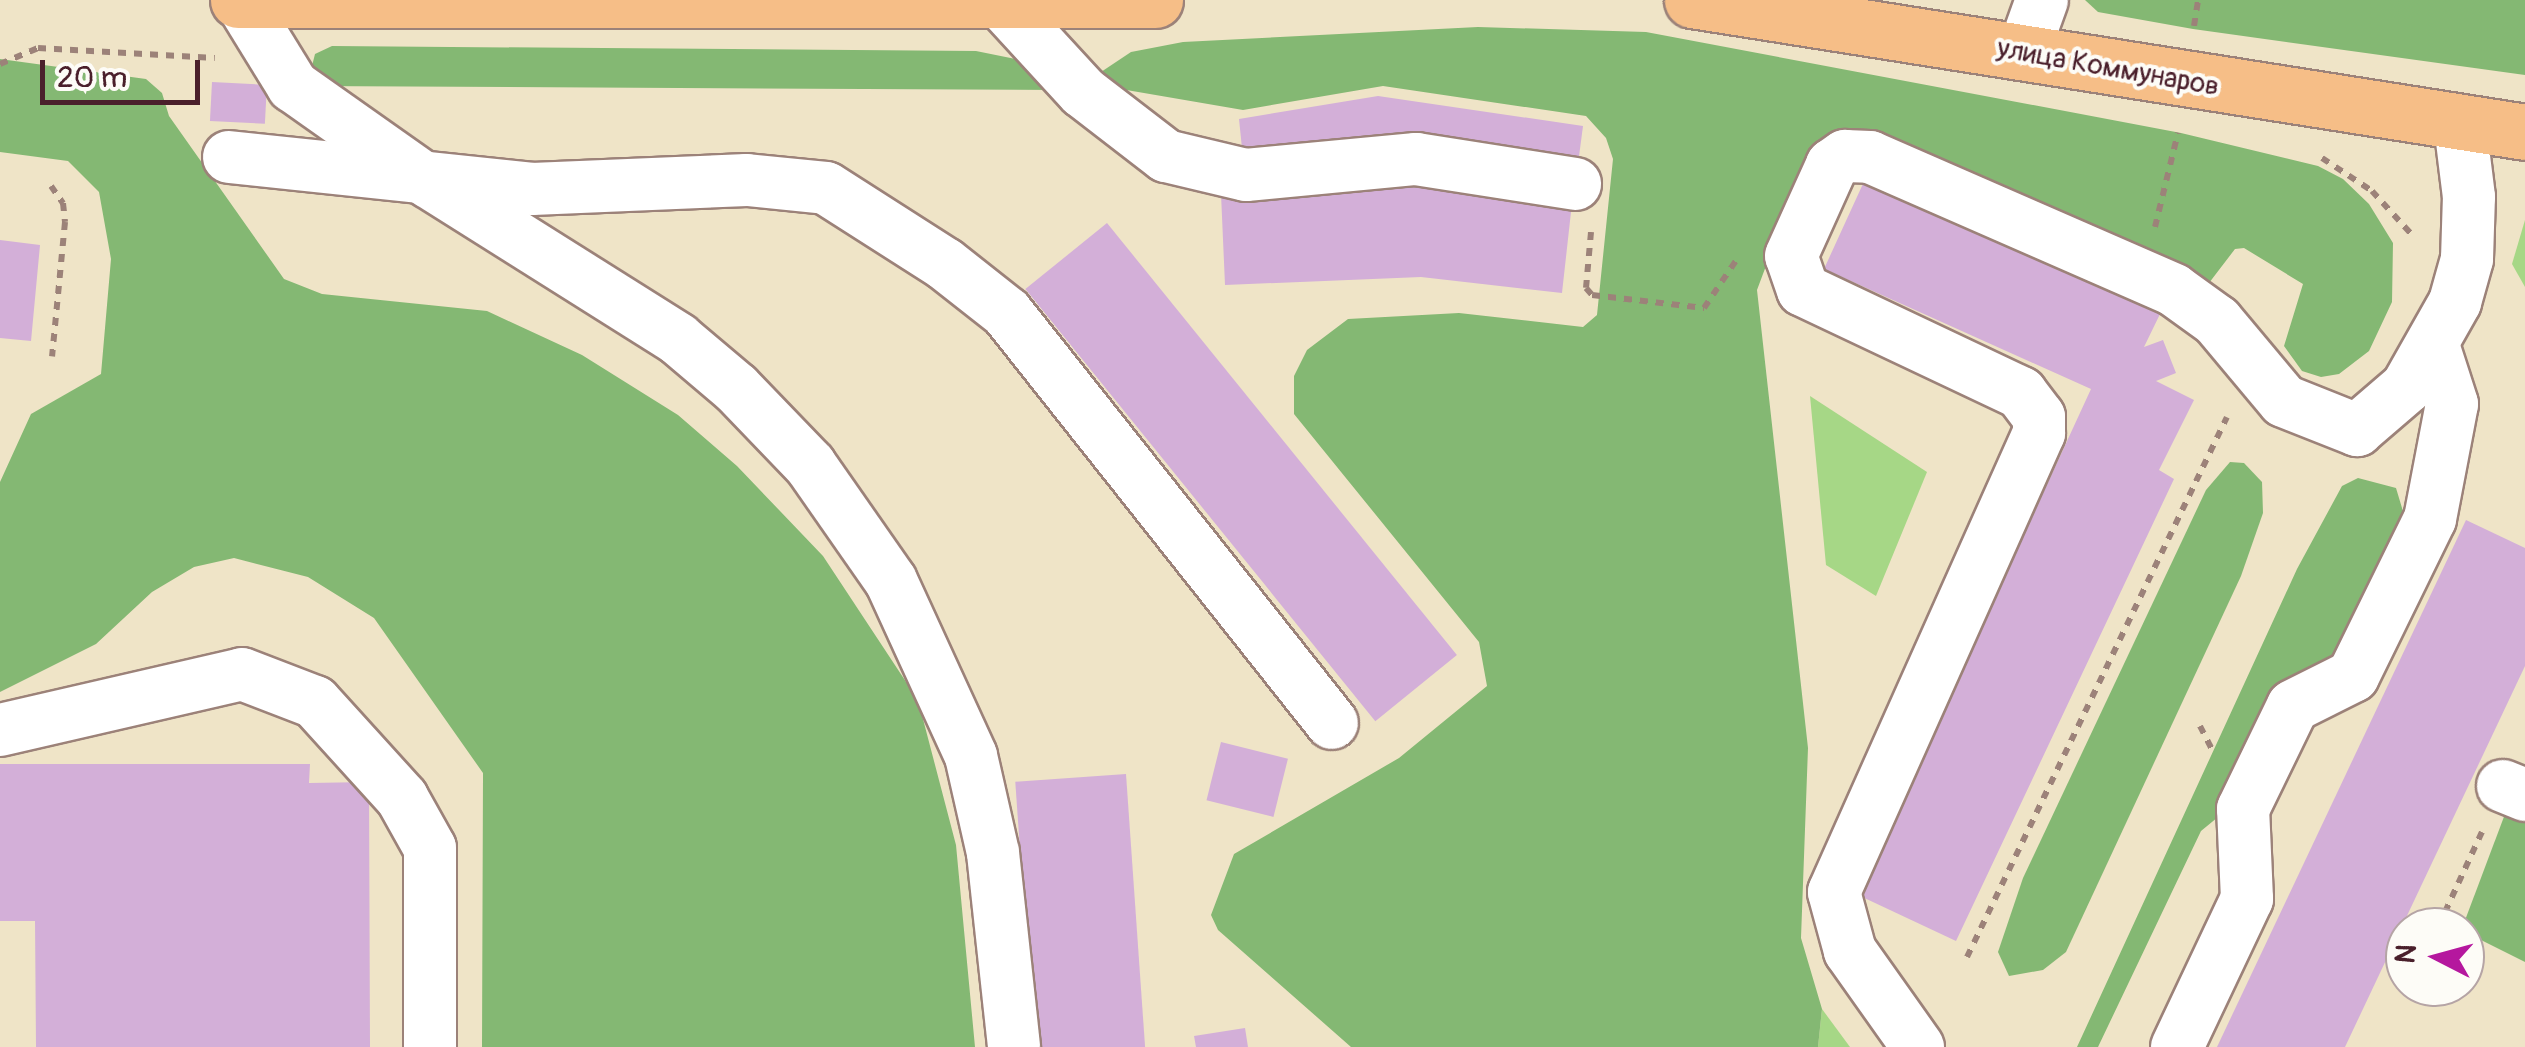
<!DOCTYPE html>
<meta charset="utf-8">
<style>
body{margin:0}
#map{position:relative;width:2525px;height:1047px;overflow:hidden;background:#efe4c7;font-family:Pangolin,sans-serif}
div>[style]{position:absolute}
.green>*{inset:0;background:#a6d786}
.forest>*{inset:0;background:#84b873}
.building>*{inset:0;background:#d3afd8;transform-origin:0 0}
.path>*{height:6px;margin-top:-3px;transform-origin:0;background:repeating-linear-gradient(90deg,#9c8279 0 8px,transparent 0 16px)}
.roads{filter:drop-shadow(2px 0 #9c8279) drop-shadow(-2px 0 #9c8279) drop-shadow(0 2px #9c8279) drop-shadow(0 -2px #9c8279)}
.minor>*{height:52px;margin:-26px;padding:0 26px;transform-origin:26px;border-radius:26px;background:#fff}
.major>*{height:55px;margin:-27.5px;padding:0 27.5px;transform-origin:27.5px;border-radius:27.5px;background:#f6be87}
span{translate:-50% -50%;white-space:nowrap;text-align:center;line-height:1.15;-webkit-text-stroke:8px #fdfcf7;paint-order:stroke}
.street-label{font-size:28px;color:#4a1f2b}
.north{position:absolute;left:2385px;top:907px;width:100px;height:100px;box-sizing:border-box;background:#fdfcf7;border:2px solid #b5a4a5;border-radius:50%;rotate:276deg;font-size:28px;font-weight:700;line-height:40px;text-align:center;color:#4a1f2b}
.north::after{content:'';display:block;margin:auto;width:35px;height:45px;background:#b5179e;clip-path:polygon(50% 0,100% 100%,50% 72%,0 100%)}
.scale{position:absolute;left:40px;top:60px;width:160px;height:45px;box-sizing:border-box;border:5px solid #4a1f2b;border-top:0;padding-left:12px;font-size:30px;line-height:35px;white-space:nowrap;color:#4a1f2b;-webkit-text-stroke:8px #fdfcf7;paint-order:stroke}
</style>
<div id="map">
<div class="green">
<i style="clip-path:polygon(2525px 220px,2525px 287px,2512px 264px)"></i>
<i style="clip-path:polygon(1810px 396px,1927px 472px,1876px 596px,1826px 565px)"></i>
<i style="clip-path:polygon(1822px 1009px,1850px 1047px,1818px 1047px)"></i>
</div>
<div class="forest">
<i style="clip-path:polygon(2085px 0,2525px 0,2525px 75px,2193px 29px,2098px 12px)"></i>
<i style="clip-path:polygon(1478px 27px,1646px 32px,2181px 133px,2318px 166px,2343px 179px,2369px 204px,2393px 243px,2392px 302px,2369px 351px,2339px 374px,2321px 377px,2302px 371px,2284px 346px,2303px 284px,2244px 248px,2235px 249px,2209px 283px,2197px 283px,1837px 135px,1809px 151px,1757px 290px,1808px 748px,1801px 938px,1822px 1009px,1818px 1047px,1351px 1047px,1218px 930px,1211px 915px,1234px 854px,1399px 758px,1487px 686px,1479px 642px,1294px 414px,1294px 376px,1307px 350px,1348px 319px,1459px 313px,1583px 327px,1597px 315px,1613px 159px,1606px 138px,1586px 116px,1383px 86px,1243px 110px,1109px 87px,1101px 72px,1131px 52px,1183px 42px)"></i>
<i style="clip-path:polygon(332px 46px,976px 51px,1036px 63px,1060px 90px,307px 86px,315px 54px)"></i>
<i style="clip-path:polygon(0 59px,146px 79px,162px 93px,169px 116px,284px 279px,322px 294px,487px 311px,582px 355px,678px 415px,737px 466px,823px 556px,918px 700px,956px 845px,975px 1047px,482px 1047px,483px 773px,374px 618px,308px 577px,234px 558px,194px 567px,152px 592px,96px 644px,0 692px,0 482px,31px 414px,101px 374px,111px 259px,99px 192px,68px 161px,0 152px)"></i>
<i style="clip-path:polygon(2230px 462px,2244px 463px,2262px 482px,2263px 513px,2241px 576px,2066px 952px,2043px 970px,2009px 976px,1998px 952px,2023px 878px,2206px 490px)"></i>
<i style="clip-path:polygon(2358px 478px,2396px 488px,2405px 518px,2338px 657px,2229px 808px,2201px 831px,2098px 1047px,2077px 1047px,2297px 569px,2342px 486px)"></i>
<i style="clip-path:polygon(2525px 808px,2525px 962px,2471px 935px,2464px 923px,2505px 814px)"></i>
</div>
<div class="building">
<i style="left:212px;top:82px;width:55px;height:39px;rotate:3deg"></i>
<i style="clip-path:polygon(1378px 96px,1583px 126px,1578px 164px,1243px 158px,1239px 119px)"></i>
<i style="clip-path:polygon(1867px 175px,2161px 312px,2144px 347px,2163px 340px,2176px 373px,2156px 381px,2194px 400px,2159px 470px,2174px 479px,1956px 941px,1858px 895px,2091px 389px,1824px 269px)"></i>
<i style="clip-path:polygon(1429px 185px,1572px 203px,1562px 293px,1421px 277px,1225px 285px,1221px 194px)"></i>
<i style="left:1107px;top:223px;width:556px;height:105px;rotate:51deg"></i>
<i style="clip-path:polygon(0 240px,40px 245px,31px 341px,0 338px)"></i>
<i style="clip-path:polygon(2466px 520px,2525px 548px,2525px 666px,2345px 1047px,2217px 1047px)"></i>
<i style="left:1221px;top:742px;width:69px;height:60px;rotate:14deg"></i>
<i style="clip-path:polygon(0 764px,310px 764px,309px 783px,369px 782px,370px 1047px,36px 1047px,35px 921px,0 921px)"></i>
<i style="left:1126px;top:774px;width:274px;height:111px;rotate:86deg"></i>
<i style="clip-path:polygon(1245px 1028px,1248px 1047px,1196px 1047px,1194px 1036px)"></i>
</div>
<div class="path">
<i style="left:2194px;top:26px;width:26px;rotate:-81deg"></i>
<i style="left:0;top:64px;width:41px;rotate:-22.8deg"></i>
<i style="left:38px;top:48px;width:177px;rotate:3.2deg"></i>
<i style="left:2322px;top:158px;width:60px;rotate:33.4deg"></i>
<i style="left:2372px;top:191px;width:62px;rotate:47.6deg"></i>
<i style="left:51px;top:186px;width:21px;rotate:55deg"></i>
<i style="left:63px;top:203px;width:19px;rotate:84deg"></i>
<i style="left:65px;top:222px;width:135px;rotate:95.5deg"></i>
<i style="left:2155px;top:227px;width:97px;rotate:-76.3deg"></i>
<i style="left:1591px;top:232px;width:56px;rotate:95.1deg"></i>
<i style="left:1586px;top:288px;width:9px;rotate:49deg"></i>
<i style="left:1592px;top:295px;width:113px;rotate:6.6deg"></i>
<i style="left:1704px;top:308px;width:59px;rotate:-56deg"></i>
<i style="left:2200px;top:726px;width:28px;rotate:63deg"></i>
<i style="left:2445px;top:912px;width:88px;rotate:-65.2deg"></i>
<i style="left:1967px;top:957px;width:599px;rotate:-64.29deg"></i>
</div>
<div class="roads">
<div class="minor">
<i style="left:240px;top:0;width:101px;rotate:58.4deg"></i>
<i style="left:293px;top:86px;width:166px;rotate:35.2deg"></i>
<i style="left:429px;top:182px;width:294px;rotate:32.2deg"></i>
<i style="left:678px;top:339px;width:76px;rotate:40.2deg"></i>
<i style="left:736px;top:388px;width:107px;rotate:46.1deg"></i>
<i style="left:810px;top:465px;width:141px;rotate:55.1deg"></i>
<i style="left:891px;top:581px;width:192px;rotate:65.4deg"></i>
<i style="left:971px;top:756px;width:99px;rotate:77.2deg"></i>
<i style="left:993px;top:853px;width:195px;rotate:83.8deg"></i>
<i style="left:1003px;top:5px;width:118px;rotate:47.4deg"></i>
<i style="left:1083px;top:92px;width:105px;rotate:37.6deg"></i>
<i style="left:1166px;top:156px;width:82px;rotate:13.4deg"></i>
<i style="left:1246px;top:175px;width:171px;rotate:-5.4deg"></i>
<i style="left:1416px;top:159px;width:161px;rotate:8.9deg"></i>
<i style="left:2023px;top:53px;width:56px;rotate:-70.3deg"></i>
<i style="left:229px;top:157px;width:305px;rotate:6deg"></i>
<i style="left:532px;top:189px;width:215px;rotate:-2.4deg"></i>
<i style="left:747px;top:180px;width:79px;rotate:5.8deg"></i>
<i style="left:826px;top:188px;width:141px;rotate:32.6deg"></i>
<i style="left:945px;top:264px;width:79px;rotate:38.3deg"></i>
<i style="left:1007px;top:313px;width:523px;rotate:51.6deg"></i>
<i style="left:0;top:730px;width:248px;rotate:-13deg"></i>
<i style="left:242px;top:674px;width:78px;rotate:21deg"></i>
<i style="left:315px;top:702px;width:130px;rotate:47.8deg"></i>
<i style="left:402px;top:798px;width:57px;rotate:60.8deg"></i>
<i style="left:430px;top:848px;width:199px;rotate:90deg"></i>
<i style="left:2503px;top:786px;width:24px;rotate:22deg"></i>
<i style="left:1918px;top:1047px;width:118px;rotate:-125.3deg"></i>
<i style="left:1850px;top:951px;width:61px;rotate:-105.2deg"></i>
<i style="left:1834px;top:892px;width:503px;rotate:-65.93deg"></i>
<i style="left:2039px;top:433px;width:16px;rotate:-90deg"></i>
<i style="left:2039px;top:417px;width:30px;rotate:-127deg"></i>
<i style="left:2021px;top:393px;width:241px;rotate:-154.7deg"></i>
<i style="left:1803px;top:290px;width:36px;rotate:-109deg"></i>
<i style="left:1791px;top:256px;width:100px;rotate:-65.7deg"></i>
<i style="left:1832px;top:165px;width:16px;rotate:-35deg"></i>
<i style="left:1845px;top:156px;width:25px;rotate:2deg"></i>
<i style="left:1870px;top:157px;width:332px;rotate:23.6deg"></i>
<i style="left:2174px;top:290px;width:53px;rotate:35.8deg"></i>
<i style="left:2217px;top:321px;width:104px;rotate:50.1deg"></i>
<i style="left:2284px;top:401px;width:79px;rotate:21.7deg"></i>
<i style="left:2357px;top:430px;width:66px;rotate:-40.7deg"></i>
<i style="left:2407px;top:387px;width:98px;rotate:-60.5deg"></i>
<i style="left:2455px;top:302px;width:45px;rotate:-74.4deg"></i>
<i style="left:2467px;top:259px;width:62px;rotate:-88.2deg"></i>
<i style="left:2469px;top:197px;width:73px;rotate:-97.1deg"></i>
<i style="left:2177px;top:1047px;width:164px;rotate:-64.7deg"></i>
<i style="left:2247px;top:899px;width:90px;rotate:-92.5deg"></i>
<i style="left:2243px;top:809px;width:114px;rotate:-64.1deg"></i>
<i style="left:2293px;top:706px;width:67px;rotate:-26.6deg"></i>
<i style="left:2353px;top:676px;width:175px;rotate:-63.9deg"></i>
<i style="left:2430px;top:519px;width:117px;rotate:-79.2deg"></i>
<i style="left:2452px;top:404px;width:59px;rotate:-107.8deg"></i>
</div>
<div class="major">
<i style="left:238px;top:0;width:917px"></i>
<i style="left:1692px;top:0;width:843px;rotate:9deg"></i>
</div>
</div>
<div class="street-label">
<span style="left:2108px;top:68px;rotate:10deg">улица Коммунаров</span>
</div>
<div class="north">N</div>
<div class="scale">20 m</div>
</div>
